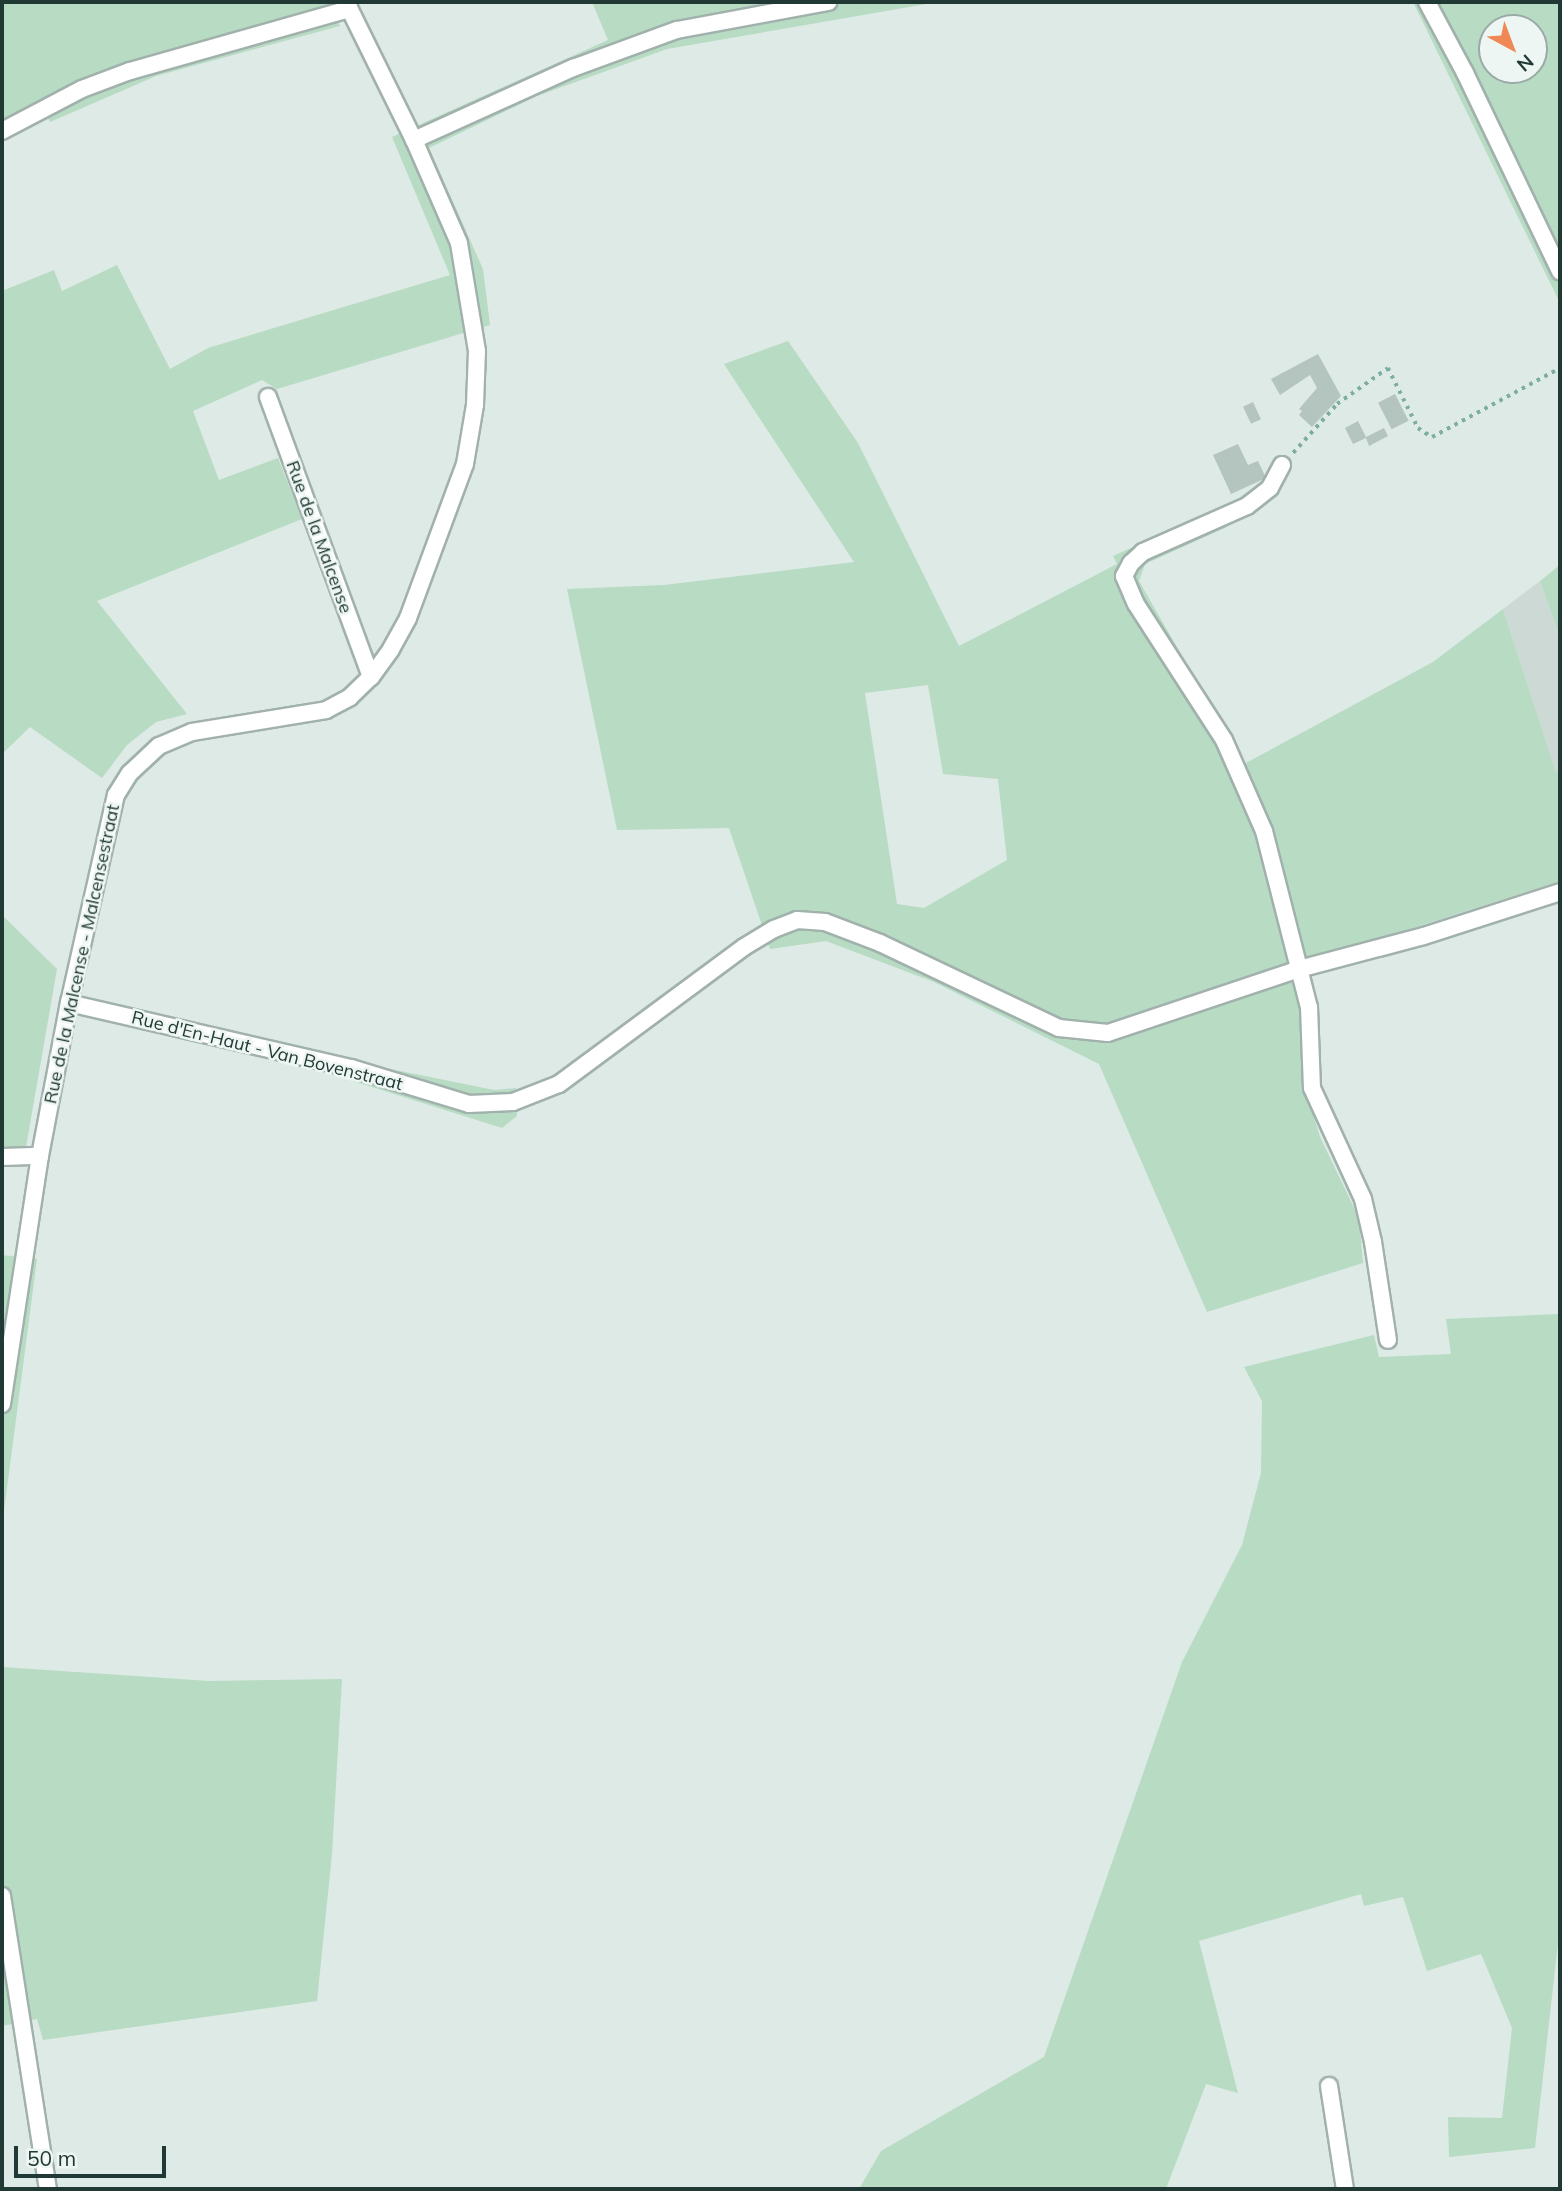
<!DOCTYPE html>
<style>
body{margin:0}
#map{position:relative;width:1562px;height:2191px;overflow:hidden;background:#deeae5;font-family:Mulish,sans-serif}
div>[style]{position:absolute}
.built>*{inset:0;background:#ccd9d4}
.green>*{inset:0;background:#b7dbc3}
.building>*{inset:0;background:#b4c4bf;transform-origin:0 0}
.path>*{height:3.5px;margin-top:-1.75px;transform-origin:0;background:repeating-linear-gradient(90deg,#7fada2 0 3.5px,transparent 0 8.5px)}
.roads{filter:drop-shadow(2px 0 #a1b1ac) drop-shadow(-2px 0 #a1b1ac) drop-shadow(0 2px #a1b1ac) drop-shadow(0 -2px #a1b1ac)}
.minor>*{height:16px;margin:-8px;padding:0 8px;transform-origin:8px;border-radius:8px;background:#fff}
span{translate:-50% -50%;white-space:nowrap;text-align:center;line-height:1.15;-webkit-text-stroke:5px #eef6f3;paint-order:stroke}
.street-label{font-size:18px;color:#203934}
.frame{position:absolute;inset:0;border:4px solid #203934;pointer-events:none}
.north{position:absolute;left:1478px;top:14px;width:70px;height:70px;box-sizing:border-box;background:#eef6f3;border:2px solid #9caaa7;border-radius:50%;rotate:139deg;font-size:19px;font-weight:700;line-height:28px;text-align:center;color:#203934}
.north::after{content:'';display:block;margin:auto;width:24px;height:32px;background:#f08856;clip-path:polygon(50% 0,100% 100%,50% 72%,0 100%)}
.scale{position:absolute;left:14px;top:2146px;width:152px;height:32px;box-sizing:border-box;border:4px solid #203934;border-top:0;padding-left:9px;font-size:21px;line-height:24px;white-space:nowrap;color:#203934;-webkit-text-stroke:5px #eef6f3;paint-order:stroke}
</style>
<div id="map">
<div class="built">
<i style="clip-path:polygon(1540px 581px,1560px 637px,1560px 772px,1556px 774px,1503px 609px)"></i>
</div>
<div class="green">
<i style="clip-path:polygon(2px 2px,329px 2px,340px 26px,156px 76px,50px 122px,42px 105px,2px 124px)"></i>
<i style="clip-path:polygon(592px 2px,938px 2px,667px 49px,537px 96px,429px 148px,483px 269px,490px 325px,277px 389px,262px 380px,193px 411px,219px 480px,278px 458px,302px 519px,97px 601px,187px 714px,156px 722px,127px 745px,102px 778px,30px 727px,2px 754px,2px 291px,54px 270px,62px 291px,117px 265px,170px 369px,208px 348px,450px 275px,392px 137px,608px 40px)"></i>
<i style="clip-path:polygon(evenodd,1413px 2px,1560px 2px,1560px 303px,1413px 2px,1492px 28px,1534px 28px,1534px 70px,1492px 70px,1492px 28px)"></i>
<i style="clip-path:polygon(evenodd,788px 341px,858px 443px,959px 646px,1117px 564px,1113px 556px,1218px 509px,1227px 527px,1145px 564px,1139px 581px,1244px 764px,1433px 662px,1503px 609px,1556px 773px,1560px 772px,1560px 881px,1394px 934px,1289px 961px,1301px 1010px,1306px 1091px,1320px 1137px,1359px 1218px,1363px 1263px,1207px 1312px,1099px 1064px,934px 982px,826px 941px,770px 949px,729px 828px,617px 830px,567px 589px,664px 585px,854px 562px,724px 364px,788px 341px,928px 685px,943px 774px,998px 779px,1007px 860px,924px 908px,897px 904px,865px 693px,928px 685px)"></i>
<i style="clip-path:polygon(1560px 565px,1560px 637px,1540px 581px)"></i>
<i style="clip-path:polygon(2px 915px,57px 969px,26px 1147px,2px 1148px)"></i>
<i style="clip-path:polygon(356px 1062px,494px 1090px,516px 1088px,517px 1116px,502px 1128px,353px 1081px)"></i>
<i style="clip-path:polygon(2px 1255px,37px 1259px,2px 1526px)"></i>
<i style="clip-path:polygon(1560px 1314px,1560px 1925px,1535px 2148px,1449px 2157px,1448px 2117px,1502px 2118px,1512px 2028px,1481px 1954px,1427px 1971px,1403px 1897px,1364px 1906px,1361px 1894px,1199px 1941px,1238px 2093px,1206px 2084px,1166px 2189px,859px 2189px,881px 2151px,1044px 2057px,1182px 1662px,1242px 1545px,1261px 1473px,1262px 1401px,1244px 1367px,1374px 1335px,1379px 1357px,1451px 1354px,1446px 1319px)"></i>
<i style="clip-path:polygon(2px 1667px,209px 1681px,342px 1679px,332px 1854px,317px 2001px,43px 2040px,37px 2019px,2px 2026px)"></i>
</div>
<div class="building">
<i style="clip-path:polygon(1318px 354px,1341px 396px,1312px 427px,1299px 415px,1302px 411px,1299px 409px,1317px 388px,1310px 375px,1280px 395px,1271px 379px)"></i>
<i style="left:1395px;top:394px;width:30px;height:19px;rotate:63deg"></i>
<i style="left:1253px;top:402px;width:19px;height:11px;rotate:65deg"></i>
<i style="clip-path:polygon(1358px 421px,1366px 437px,1384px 428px,1388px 436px,1369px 446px,1366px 438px,1353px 444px,1345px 428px)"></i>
<i style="clip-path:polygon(1238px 444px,1248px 465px,1258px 461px,1266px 478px,1231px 494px,1213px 455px)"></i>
</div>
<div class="path">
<i style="left:1293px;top:453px;width:66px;rotate:-48.1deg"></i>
<i style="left:1337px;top:404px;width:62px;rotate:-35.2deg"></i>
<i style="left:1388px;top:368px;width:67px;rotate:63.4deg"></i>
<i style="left:1418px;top:428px;width:17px;rotate:33deg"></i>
<i style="left:1432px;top:437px;width:145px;rotate:-28.3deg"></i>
</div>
<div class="roads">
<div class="minor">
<i style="left:1427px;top:2px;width:81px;rotate:61.8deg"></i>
<i style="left:1465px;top:73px;width:220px;rotate:64.4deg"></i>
<i style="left:2px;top:131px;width:90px;rotate:-27.7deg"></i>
<i style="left:82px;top:89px;width:51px;rotate:-20.6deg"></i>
<i style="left:130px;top:71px;width:228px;rotate:-15.8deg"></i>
<i style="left:414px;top:140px;width:175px;rotate:-24.4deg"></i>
<i style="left:573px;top:68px;width:111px;rotate:-20.1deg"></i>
<i style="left:677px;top:30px;width:154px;rotate:-10.5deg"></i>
<i style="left:268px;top:397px;width:298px;rotate:69.8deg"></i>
<i style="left:1282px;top:465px;width:26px;rotate:118deg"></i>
<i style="left:1270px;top:488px;width:29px;rotate:142deg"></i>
<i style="left:1247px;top:506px;width:114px;rotate:156.1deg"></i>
<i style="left:1143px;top:552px;width:16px;rotate:137deg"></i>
<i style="left:1131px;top:563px;width:15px;rotate:118deg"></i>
<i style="left:1124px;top:576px;width:30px;rotate:67deg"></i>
<i style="left:1136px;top:604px;width:162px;rotate:57.1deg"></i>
<i style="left:1224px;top:740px;width:99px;rotate:66.3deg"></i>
<i style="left:1264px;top:831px;width:182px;rotate:75.7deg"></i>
<i style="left:1309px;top:1007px;width:81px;rotate:87.9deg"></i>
<i style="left:1312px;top:1088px;width:122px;rotate:65.3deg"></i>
<i style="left:1363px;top:1199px;width:44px;rotate:76.9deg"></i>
<i style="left:1373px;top:1242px;width:99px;rotate:81.3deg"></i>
<i style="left:69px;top:1003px;width:289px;rotate:13deg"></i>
<i style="left:351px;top:1068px;width:123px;rotate:17deg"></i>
<i style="left:469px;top:1104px;width:44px;rotate:-2.6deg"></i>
<i style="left:513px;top:1102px;width:49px;rotate:-21.4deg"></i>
<i style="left:559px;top:1084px;width:230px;rotate:-36.5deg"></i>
<i style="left:744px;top:947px;width:35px;rotate:-31deg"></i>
<i style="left:774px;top:929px;width:25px;rotate:-21deg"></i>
<i style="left:797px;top:920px;width:28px;rotate:4deg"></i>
<i style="left:825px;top:922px;width:59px;rotate:20.9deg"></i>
<i style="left:880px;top:943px;width:198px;rotate:25.4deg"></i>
<i style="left:1059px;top:1028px;width:49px;rotate:5.8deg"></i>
<i style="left:1108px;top:1033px;width:201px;rotate:-18.5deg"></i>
<i style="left:1299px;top:969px;width:129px;rotate:-14.8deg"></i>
<i style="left:1424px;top:936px;width:143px;rotate:-17.9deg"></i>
<i style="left:2px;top:1157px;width:38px;rotate:-2deg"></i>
<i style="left:2px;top:1404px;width:251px;rotate:-81.3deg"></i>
<i style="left:40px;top:1156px;width:156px;rotate:-79.3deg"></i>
<i style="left:69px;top:1003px;width:213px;rotate:-77.3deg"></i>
<i style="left:116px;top:795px;width:26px;rotate:-58deg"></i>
<i style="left:130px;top:773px;width:40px;rotate:-43deg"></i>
<i style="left:159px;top:746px;width:36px;rotate:-23deg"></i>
<i style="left:192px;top:732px;width:136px;rotate:-9.3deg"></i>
<i style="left:326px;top:710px;width:27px;rotate:-28deg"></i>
<i style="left:350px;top:697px;width:29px;rotate:-44deg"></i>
<i style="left:371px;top:677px;width:34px;rotate:-54deg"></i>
<i style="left:391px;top:649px;width:35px;rotate:-61deg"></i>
<i style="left:408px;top:618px;width:164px;rotate:-69.7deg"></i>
<i style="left:465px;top:464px;width:60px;rotate:-80.4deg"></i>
<i style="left:475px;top:405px;width:54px;rotate:-87.9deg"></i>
<i style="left:477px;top:351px;width:109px;rotate:-99.5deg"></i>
<i style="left:459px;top:243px;width:112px;rotate:-113.6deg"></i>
<i style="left:414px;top:140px;width:154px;rotate:-116.2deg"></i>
<i style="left:2px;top:1896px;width:297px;rotate:81.1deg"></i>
<i style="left:1329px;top:2086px;width:104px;rotate:81.2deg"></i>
</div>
</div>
<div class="street-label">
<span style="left:319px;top:537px;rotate:70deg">Rue de la Malcense</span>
<span style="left:82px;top:954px;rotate:-78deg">Rue de la Malcense - Malcensestraat</span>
<span style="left:267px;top:1051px;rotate:14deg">Rue d'En-Haut - Van Bovenstraat</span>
</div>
<div class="frame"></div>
<div class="north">N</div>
<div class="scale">50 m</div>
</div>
